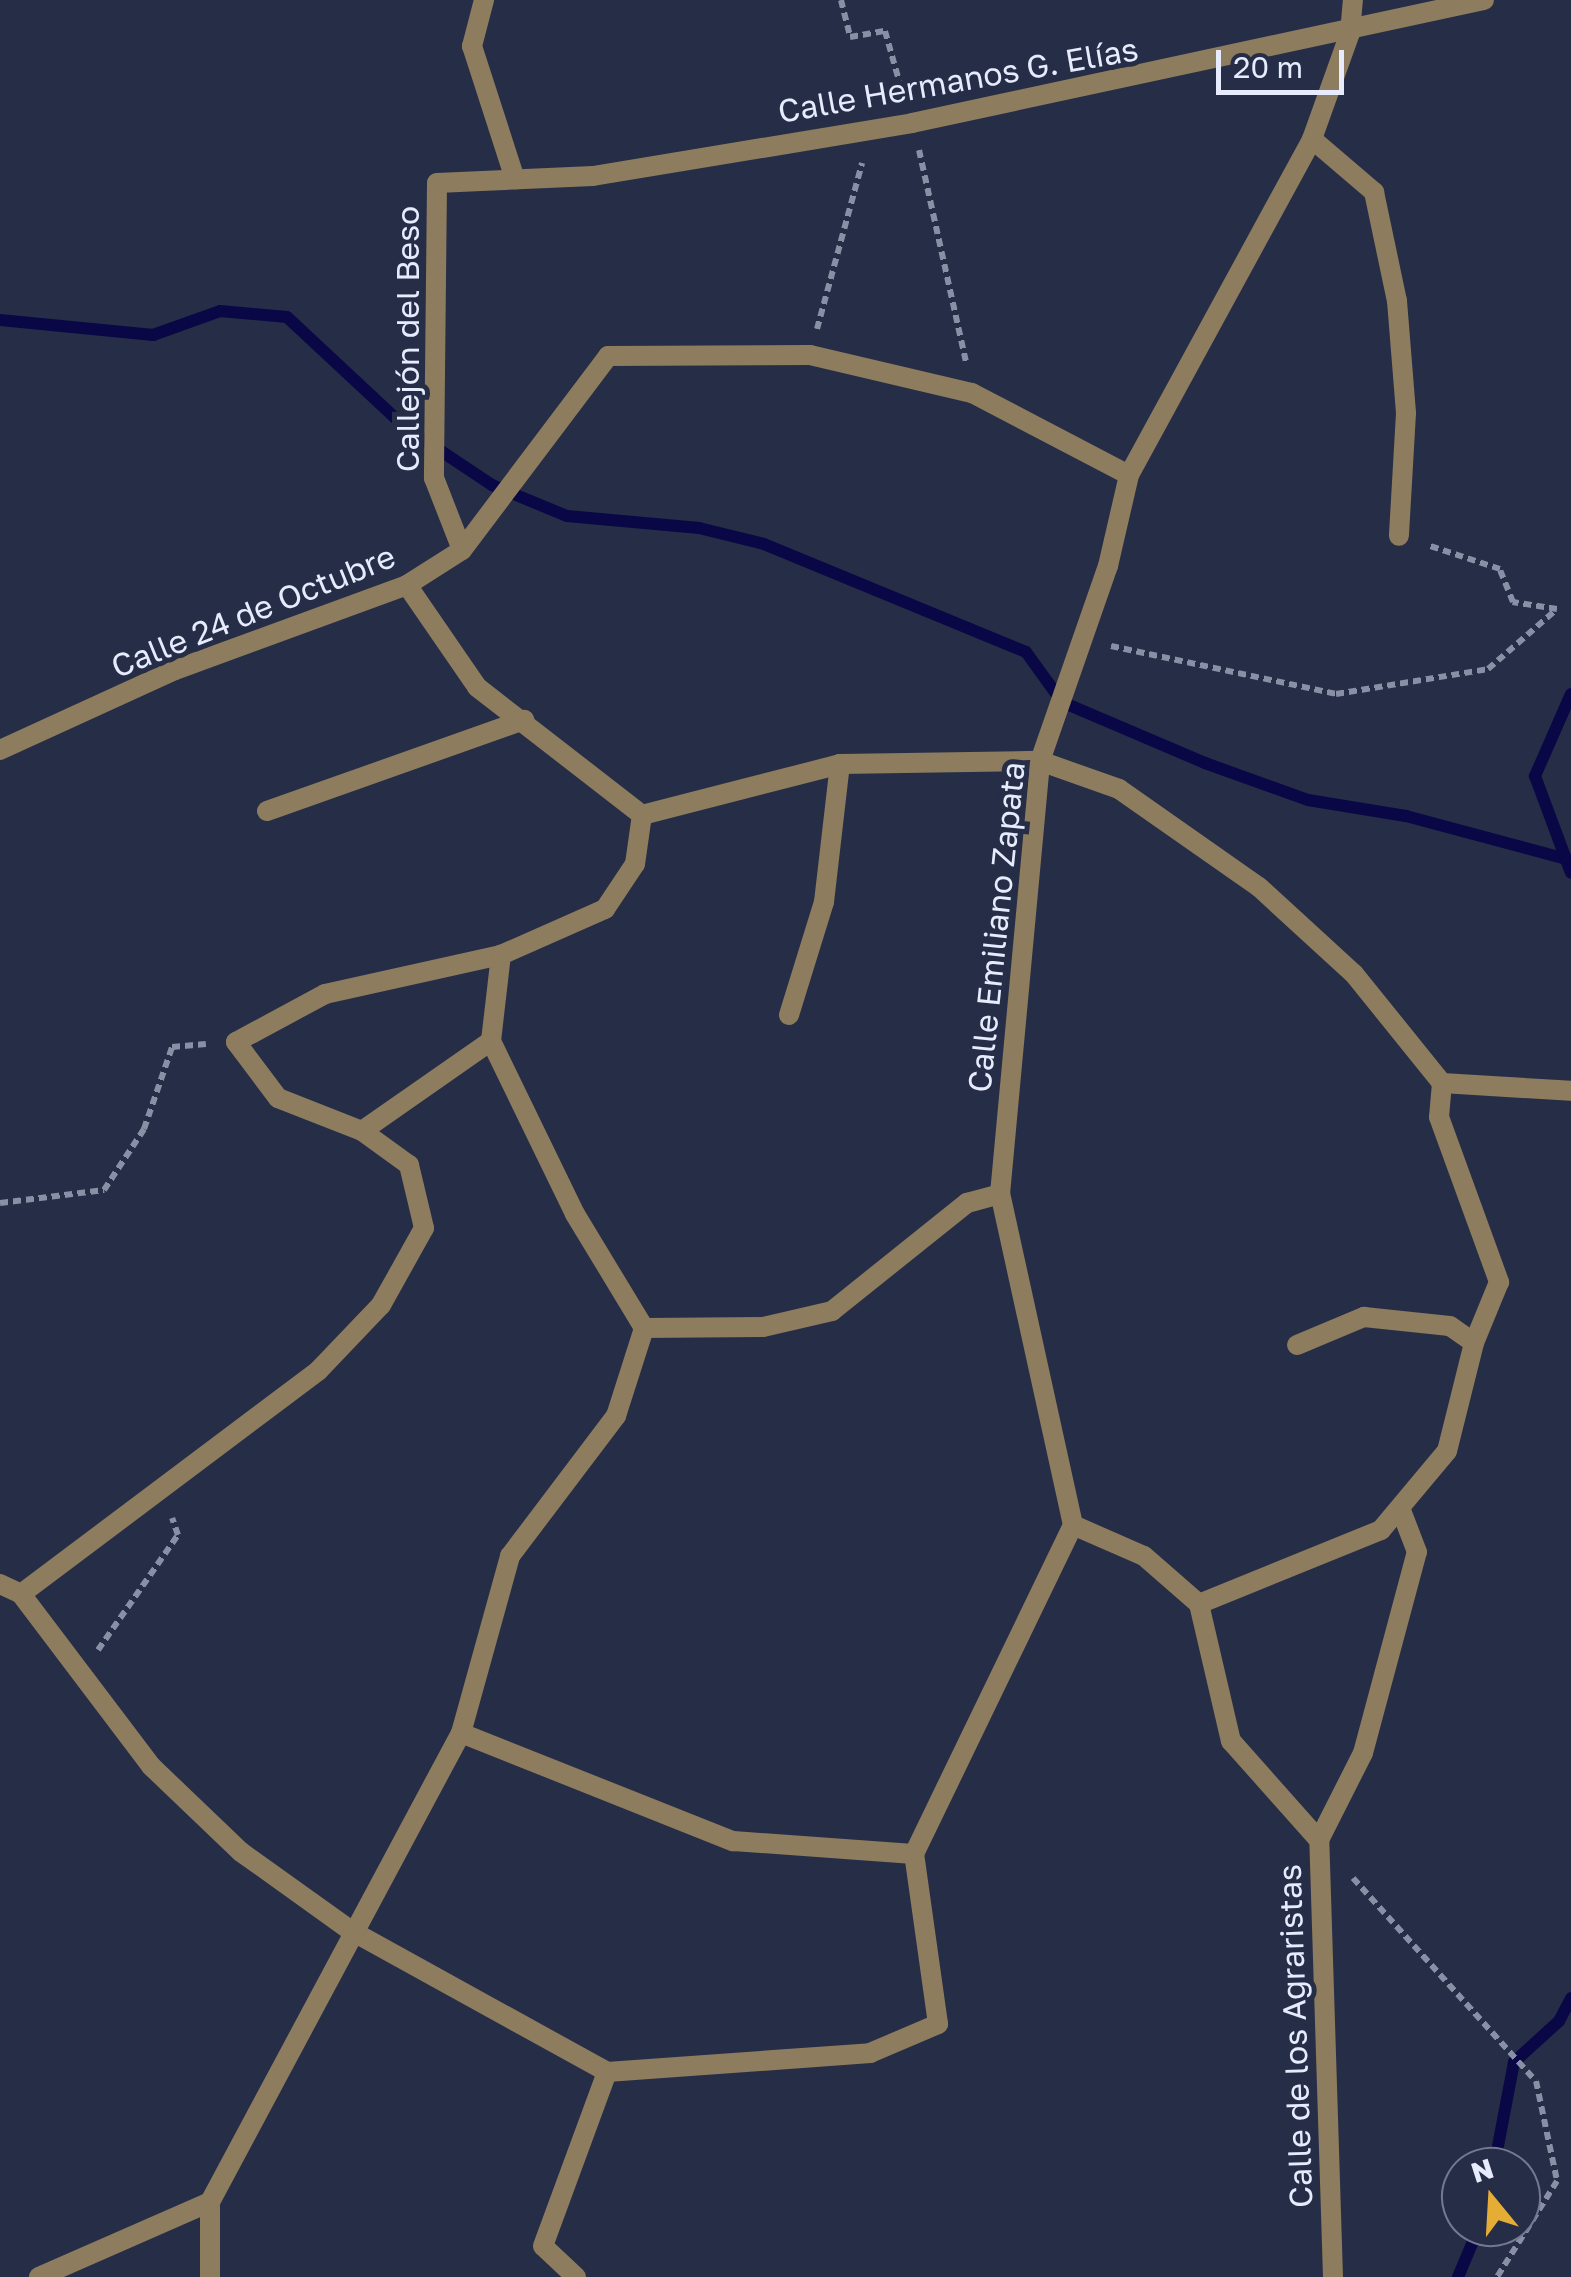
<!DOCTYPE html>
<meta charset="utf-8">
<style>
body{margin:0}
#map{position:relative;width:1571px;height:2277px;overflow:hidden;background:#262d47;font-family:"Golos Text",sans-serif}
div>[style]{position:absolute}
.stream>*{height:12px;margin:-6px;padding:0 6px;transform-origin:6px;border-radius:6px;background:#090745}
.path>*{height:6px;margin-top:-3px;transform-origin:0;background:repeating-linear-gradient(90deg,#8990a5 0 8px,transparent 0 13px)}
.pedestrian>*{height:20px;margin:-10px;padding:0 10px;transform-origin:10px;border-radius:10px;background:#8d7c5d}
.minor>*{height:20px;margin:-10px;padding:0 10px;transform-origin:10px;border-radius:10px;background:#8d7c5d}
span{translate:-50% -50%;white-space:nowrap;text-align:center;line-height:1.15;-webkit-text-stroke:10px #262d47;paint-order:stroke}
.street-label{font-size:32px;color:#e6ecfe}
.north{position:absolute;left:1441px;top:2147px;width:100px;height:100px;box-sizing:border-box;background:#262d47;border:2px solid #737990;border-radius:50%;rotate:342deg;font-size:28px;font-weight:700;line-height:40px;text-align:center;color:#e6ecfe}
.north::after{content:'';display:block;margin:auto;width:35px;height:45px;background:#e5ad35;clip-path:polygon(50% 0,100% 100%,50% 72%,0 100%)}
.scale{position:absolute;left:1216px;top:50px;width:128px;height:45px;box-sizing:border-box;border:5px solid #e6ecfe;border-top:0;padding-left:12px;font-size:30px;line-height:35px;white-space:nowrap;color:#e6ecfe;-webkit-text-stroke:8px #262d47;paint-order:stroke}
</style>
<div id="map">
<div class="stream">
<i style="left:0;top:320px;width:154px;rotate:5.6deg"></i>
<i style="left:153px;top:335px;width:71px;rotate:-19.7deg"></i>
<i style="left:220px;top:311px;width:67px;rotate:5.1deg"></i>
<i style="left:287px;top:317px;width:161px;rotate:43deg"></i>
<i style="left:405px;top:427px;width:105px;rotate:33.7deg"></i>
<i style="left:492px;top:485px;width:81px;rotate:22.5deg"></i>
<i style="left:567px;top:516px;width:133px;rotate:5.2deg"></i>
<i style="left:699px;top:528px;width:67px;rotate:13.8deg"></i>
<i style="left:764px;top:544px;width:283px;rotate:22.4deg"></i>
<i style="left:1026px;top:652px;width:62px;rotate:54.2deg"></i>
<i style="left:1062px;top:702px;width:155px;rotate:23.1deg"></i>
<i style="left:1205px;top:763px;width:109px;rotate:19.8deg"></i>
<i style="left:1308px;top:800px;width:99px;rotate:9.3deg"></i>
<i style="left:1406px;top:816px;width:167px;rotate:15deg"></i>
<i style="left:1571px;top:694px;width:90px;rotate:113.7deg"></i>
<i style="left:1535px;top:776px;width:103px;rotate:69.6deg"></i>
<i style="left:1494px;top:2167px;width:107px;rotate:-79.2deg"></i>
<i style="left:1514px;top:2062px;width:61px;rotate:-42.3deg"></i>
<i style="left:1559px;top:2021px;width:26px;rotate:-62deg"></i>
<i style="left:1458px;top:2277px;width:54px;rotate:-67.2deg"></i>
</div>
<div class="path">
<i style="left:841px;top:0;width:38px;rotate:76deg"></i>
<i style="left:850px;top:37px;width:36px;rotate:-10deg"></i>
<i style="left:885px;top:31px;width:66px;rotate:74.3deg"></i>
<i style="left:919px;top:150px;width:217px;rotate:77.5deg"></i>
<i style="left:817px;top:329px;width:172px;rotate:-74.8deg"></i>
<i style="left:1111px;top:646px;width:230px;rotate:12deg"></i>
<i style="left:1336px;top:694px;width:154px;rotate:-9.3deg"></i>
<i style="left:1488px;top:669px;width:91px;rotate:-41deg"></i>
<i style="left:1557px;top:609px;width:45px;rotate:-171deg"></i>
<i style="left:1513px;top:602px;width:35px;rotate:-112deg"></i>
<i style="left:1500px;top:569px;width:77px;rotate:-161.8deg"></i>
<i style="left:0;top:1203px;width:105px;rotate:-7.1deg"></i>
<i style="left:104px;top:1190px;width:73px;rotate:-56.7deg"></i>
<i style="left:144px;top:1129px;width:87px;rotate:-71.1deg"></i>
<i style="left:172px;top:1047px;width:34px;rotate:-5deg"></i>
<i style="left:98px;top:1650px;width:140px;rotate:-55.2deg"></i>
<i style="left:178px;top:1535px;width:18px;rotate:-109deg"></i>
<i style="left:1353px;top:1878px;width:273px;rotate:48deg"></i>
<i style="left:1536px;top:2081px;width:102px;rotate:78.1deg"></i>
<i style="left:1557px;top:2181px;width:113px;rotate:122deg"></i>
</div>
<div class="pedestrian">
<i style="left:437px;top:183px;width:295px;rotate:90.6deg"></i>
<i style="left:434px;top:478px;width:77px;rotate:68.7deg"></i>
</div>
<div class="minor">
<i style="left:484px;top:0;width:48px;rotate:104.6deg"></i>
<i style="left:472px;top:46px;width:140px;rotate:72.1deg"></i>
<i style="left:1312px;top:139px;width:82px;rotate:40.5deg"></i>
<i style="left:1374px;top:192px;width:111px;rotate:78.1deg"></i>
<i style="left:1397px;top:301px;width:112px;rotate:85.4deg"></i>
<i style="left:1406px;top:413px;width:123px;rotate:93.3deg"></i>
<i style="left:437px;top:183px;width:156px;rotate:-2.6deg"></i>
<i style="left:593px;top:176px;width:323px;rotate:-9.4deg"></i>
<i style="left:912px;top:123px;width:585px;rotate:-12.14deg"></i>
<i style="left:407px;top:585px;width:124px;rotate:55.5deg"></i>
<i style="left:477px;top:687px;width:209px;rotate:37.8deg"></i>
<i style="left:0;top:750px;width:192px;rotate:-24.6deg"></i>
<i style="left:175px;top:670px;width:247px;rotate:-20.1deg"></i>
<i style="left:407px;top:585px;width:65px;rotate:-32.5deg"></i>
<i style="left:462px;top:550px;width:243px;rotate:-53deg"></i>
<i style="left:608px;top:356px;width:202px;rotate:-0.3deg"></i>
<i style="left:810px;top:355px;width:166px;rotate:13.2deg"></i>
<i style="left:972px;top:393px;width:177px;rotate:27.6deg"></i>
<i style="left:267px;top:811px;width:273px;rotate:-19.5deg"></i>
<i style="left:642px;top:815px;width:204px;rotate:-14.4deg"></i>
<i style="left:840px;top:764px;width:200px;rotate:-0.9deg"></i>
<i style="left:1040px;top:761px;width:84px;rotate:19.5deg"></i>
<i style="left:1119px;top:789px;width:171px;rotate:35deg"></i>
<i style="left:1259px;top:887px;width:129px;rotate:42.5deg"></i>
<i style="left:1354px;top:974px;width:140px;rotate:51.1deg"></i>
<i style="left:1442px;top:1083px;width:34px;rotate:95deg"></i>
<i style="left:1439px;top:1117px;width:176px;rotate:70deg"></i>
<i style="left:1499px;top:1282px;width:66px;rotate:112.3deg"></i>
<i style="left:1474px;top:1343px;width:111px;rotate:104deg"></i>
<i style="left:1447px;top:1451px;width:103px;rotate:129.9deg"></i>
<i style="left:1381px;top:1530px;width:196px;rotate:157.9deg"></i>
<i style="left:789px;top:1015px;width:118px;rotate:-72.8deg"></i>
<i style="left:824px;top:902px;width:139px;rotate:-83.4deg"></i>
<i style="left:1442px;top:1083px;width:129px;rotate:3.5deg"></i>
<i style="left:362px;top:1131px;width:157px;rotate:-34.9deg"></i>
<i style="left:491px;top:1041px;width:87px;rotate:-83.4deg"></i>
<i style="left:644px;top:1328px;width:119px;rotate:-0.5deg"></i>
<i style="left:763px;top:1327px;width:71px;rotate:-13.1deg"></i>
<i style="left:832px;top:1311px;width:173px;rotate:-38.7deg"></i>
<i style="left:967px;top:1203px;width:34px;rotate:-15deg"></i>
<i style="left:1297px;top:1345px;width:73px;rotate:-22.7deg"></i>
<i style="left:1364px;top:1317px;width:86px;rotate:6deg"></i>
<i style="left:1450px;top:1326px;width:29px;rotate:35deg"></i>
<i style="left:1073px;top:1525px;width:339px;rotate:-102.4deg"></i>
<i style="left:1000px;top:1194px;width:435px;rotate:-84.7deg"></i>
<i style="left:1040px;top:761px;width:207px;rotate:-70.8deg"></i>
<i style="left:1108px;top:566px;width:93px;rotate:-77deg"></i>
<i style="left:1129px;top:475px;width:383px;rotate:-61.4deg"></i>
<i style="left:1312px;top:139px;width:113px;rotate:-70.3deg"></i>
<i style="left:1350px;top:33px;width:33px;rotate:-85deg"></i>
<i style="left:1073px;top:1525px;width:77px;rotate:23.6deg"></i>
<i style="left:1144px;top:1556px;width:73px;rotate:41.1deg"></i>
<i style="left:0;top:1584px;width:23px;rotate:25deg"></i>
<i style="left:21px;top:1594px;width:216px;rotate:52.9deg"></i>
<i style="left:151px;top:1766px;width:124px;rotate:43.7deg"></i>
<i style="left:241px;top:1852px;width:134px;rotate:35.6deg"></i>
<i style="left:350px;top:1930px;width:294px;rotate:28.9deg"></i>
<i style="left:607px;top:2072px;width:264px;rotate:-4.1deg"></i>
<i style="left:870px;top:2053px;width:74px;rotate:-23.1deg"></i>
<i style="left:938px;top:2024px;width:172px;rotate:-98deg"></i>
<i style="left:914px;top:1854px;width:365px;rotate:-64.2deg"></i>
<i style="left:21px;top:1594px;width:371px;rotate:-36.9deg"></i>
<i style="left:318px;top:1371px;width:91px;rotate:-46.3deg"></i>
<i style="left:381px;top:1305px;width:88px;rotate:-60.8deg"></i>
<i style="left:424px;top:1228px;width:65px;rotate:-103.4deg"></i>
<i style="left:409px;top:1165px;width:58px;rotate:-144.1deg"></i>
<i style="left:362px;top:1131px;width:90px;rotate:-158.6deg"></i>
<i style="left:278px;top:1098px;width:70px;rotate:-126.9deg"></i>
<i style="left:236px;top:1042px;width:101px;rotate:-28.3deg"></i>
<i style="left:325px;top:994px;width:180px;rotate:-12.5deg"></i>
<i style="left:501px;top:955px;width:114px;rotate:-23.9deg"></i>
<i style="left:605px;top:909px;width:54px;rotate:-56.3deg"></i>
<i style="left:635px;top:864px;width:49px;rotate:-81.9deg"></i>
<i style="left:1199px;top:1604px;width:141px;rotate:76.9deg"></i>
<i style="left:1231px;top:1741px;width:132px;rotate:48.4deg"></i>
<i style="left:461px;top:1733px;width:293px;rotate:21.7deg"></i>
<i style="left:733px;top:1841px;width:181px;rotate:4.1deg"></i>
<i style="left:39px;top:2277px;width:187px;rotate:-23.7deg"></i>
<i style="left:210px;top:2277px;width:75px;rotate:-90deg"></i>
<i style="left:210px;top:2202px;width:532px;rotate:-61.85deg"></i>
<i style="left:461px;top:1733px;width:184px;rotate:-74.5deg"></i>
<i style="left:510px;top:1556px;width:176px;rotate:-52.9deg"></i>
<i style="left:616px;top:1416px;width:92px;rotate:-72.3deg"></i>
<i style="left:644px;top:1328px;width:133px;rotate:-121.2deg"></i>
<i style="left:575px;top:1214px;width:192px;rotate:-115.9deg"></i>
<i style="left:576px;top:2277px;width:45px;rotate:-136.8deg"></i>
<i style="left:543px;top:2246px;width:185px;rotate:-69.8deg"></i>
<i style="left:1333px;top:2277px;width:437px;rotate:-91.8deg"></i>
<i style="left:1319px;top:1840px;width:97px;rotate:-63.2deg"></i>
<i style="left:1363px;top:1753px;width:208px;rotate:-75deg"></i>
<i style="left:1417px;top:1552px;width:42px;rotate:-111deg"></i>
</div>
<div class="street-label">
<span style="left:958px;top:80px;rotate:-10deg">Calle Hermanos G. Elías</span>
<span style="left:407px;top:339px;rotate:-90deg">Callejón del Beso</span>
<span style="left:253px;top:611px;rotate:-22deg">Calle 24 de Octubre</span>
<span style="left:996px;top:927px;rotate:-84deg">Calle Emiliano Zapata</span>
<span style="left:1295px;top:2036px;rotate:-92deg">Calle de los Agraristas</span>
</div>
<div class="north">N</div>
<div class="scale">20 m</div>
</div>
